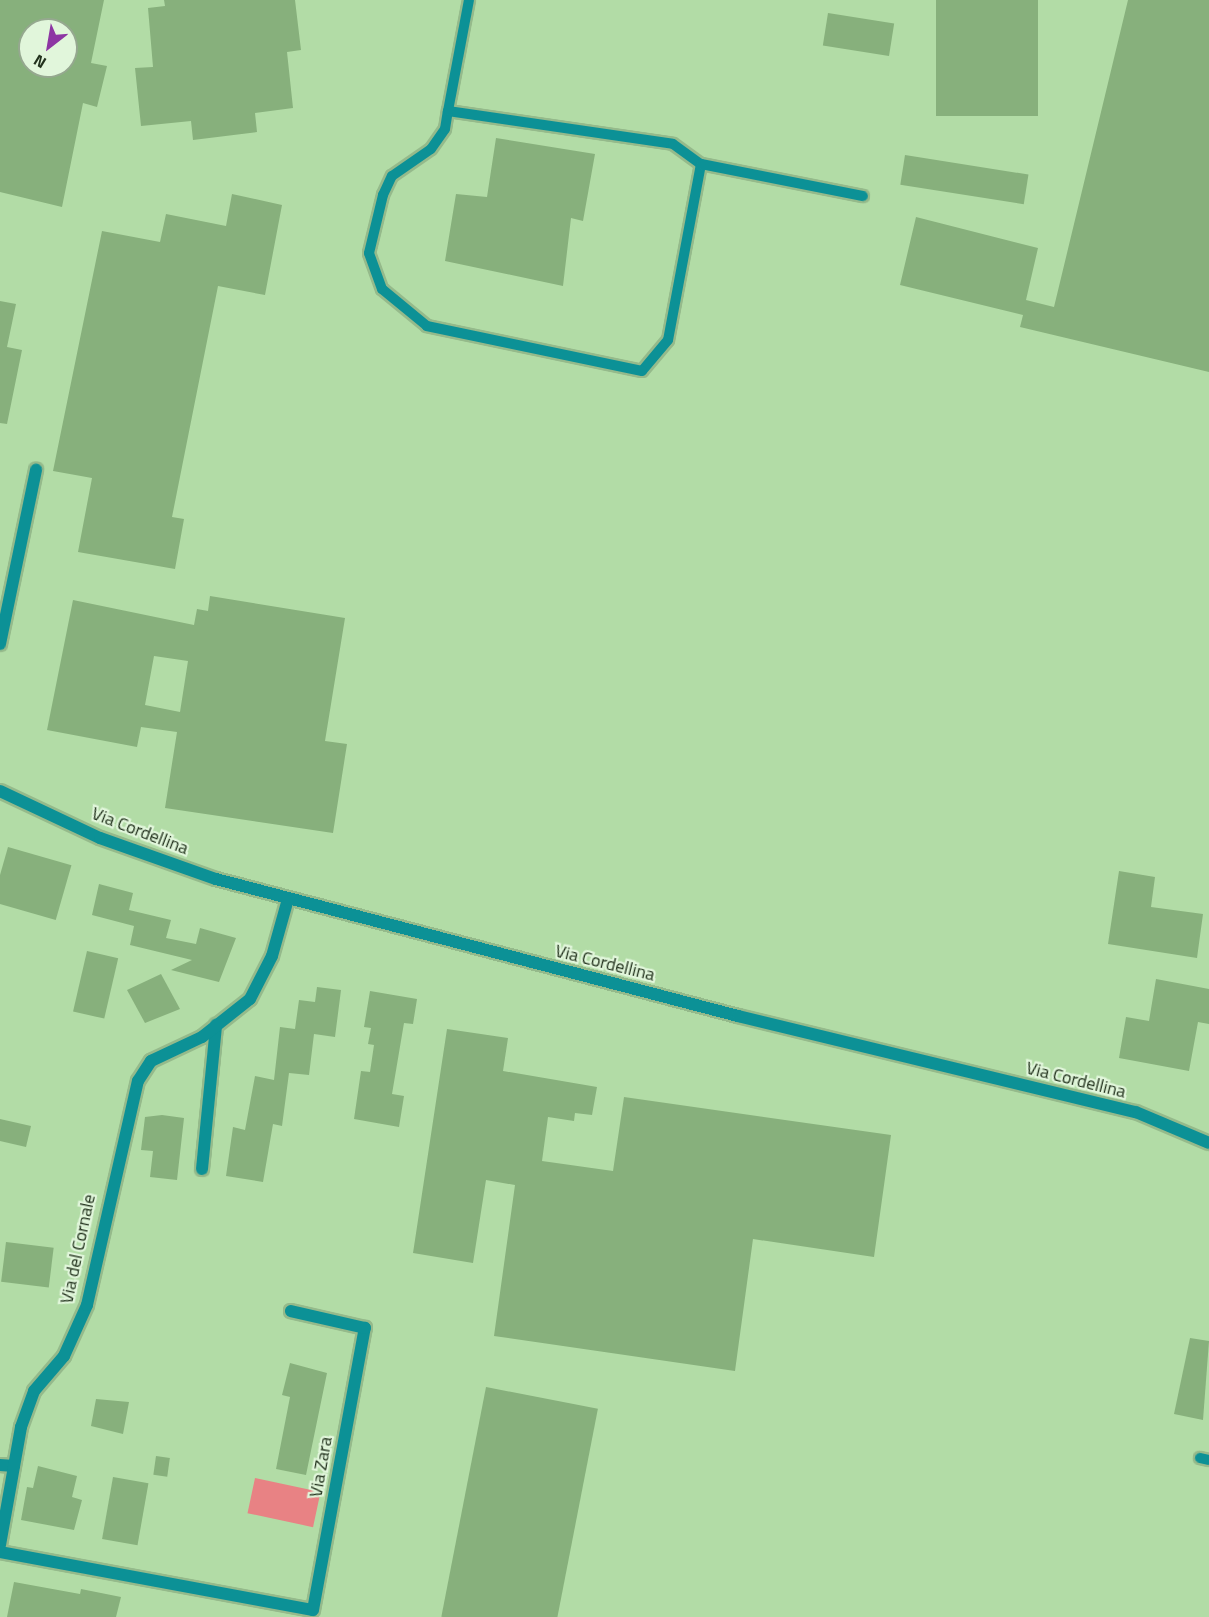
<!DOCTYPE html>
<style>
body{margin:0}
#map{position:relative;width:1209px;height:1617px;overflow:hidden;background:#b2dca6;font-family:"Titillium Web",sans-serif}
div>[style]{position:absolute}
.green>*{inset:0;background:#e88284;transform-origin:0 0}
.building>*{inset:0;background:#87b07c;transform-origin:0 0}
.roads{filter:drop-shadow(2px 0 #95ba8b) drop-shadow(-2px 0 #95ba8b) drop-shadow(0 2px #95ba8b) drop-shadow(0 -2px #95ba8b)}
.service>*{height:10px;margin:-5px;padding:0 5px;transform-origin:5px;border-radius:5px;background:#0c9196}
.minor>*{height:12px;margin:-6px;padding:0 6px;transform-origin:6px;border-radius:6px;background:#0c9196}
.tertiary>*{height:12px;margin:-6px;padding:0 6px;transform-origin:6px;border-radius:6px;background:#0c9196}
span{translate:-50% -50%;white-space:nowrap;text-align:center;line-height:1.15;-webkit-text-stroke:4.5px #e1f6db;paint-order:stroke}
.street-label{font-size:18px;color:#22321d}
.north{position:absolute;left:18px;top:18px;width:60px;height:60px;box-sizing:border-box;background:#e1f6db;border:2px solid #95a88f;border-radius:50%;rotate:211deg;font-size:16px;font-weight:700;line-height:24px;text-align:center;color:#22321d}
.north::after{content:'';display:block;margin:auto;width:21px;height:27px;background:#8d36a3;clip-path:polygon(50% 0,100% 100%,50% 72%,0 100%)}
</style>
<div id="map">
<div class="green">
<i style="left:255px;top:1478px;width:67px;height:36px;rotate:12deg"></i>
</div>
<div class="building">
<i style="clip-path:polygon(evenodd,0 0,104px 0,91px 63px,107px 66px,97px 107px,83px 103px,62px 207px,0 192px,0 0,30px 30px,66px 30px,66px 66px,30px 66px,30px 30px)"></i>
<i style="clip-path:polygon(164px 0,295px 0,301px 50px,287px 52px,293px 108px,255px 113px,257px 132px,193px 140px,191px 121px,141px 126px,135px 68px,153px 67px,148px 8px,165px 6px)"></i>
<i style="left:936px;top:0;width:102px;height:116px"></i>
<i style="clip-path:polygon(1128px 0,1209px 0,1209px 372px,1020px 327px,1023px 315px,900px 285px,916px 217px,1038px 248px,1026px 300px,1054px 307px)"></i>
<i style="left:828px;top:13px;width:67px;height:33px;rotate:9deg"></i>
<i style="clip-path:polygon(496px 138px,595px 154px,583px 221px,571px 218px,563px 286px,445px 261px,456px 194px,487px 197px)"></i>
<i style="left:905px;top:155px;width:125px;height:30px;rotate:9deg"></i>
<i style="clip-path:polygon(232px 194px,282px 205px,265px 295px,218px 286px,172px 517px,184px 519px,175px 569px,78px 552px,92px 478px,53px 471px,102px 231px,160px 242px,166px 214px,226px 226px)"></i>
<i style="clip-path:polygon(0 301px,16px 304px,7px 347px,22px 350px,7px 424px,0 423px)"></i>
<i style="clip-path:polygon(evenodd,210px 596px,345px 618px,325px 741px,347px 744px,333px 833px,165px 808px,177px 732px,141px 727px,137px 747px,47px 730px,73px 600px,194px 625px,197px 609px,208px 611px,210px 596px,154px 656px,188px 661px,180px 712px,145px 705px,154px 656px)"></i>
<i style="left:8px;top:847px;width:66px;height:57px;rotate:16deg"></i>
<i style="clip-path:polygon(1119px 871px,1155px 877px,1151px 907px,1203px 914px,1197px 958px,1108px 944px)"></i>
<i style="clip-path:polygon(99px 884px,133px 893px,129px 910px,171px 920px,166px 938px,196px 944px,200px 928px,236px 938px,219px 982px,171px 970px,192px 960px,130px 945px,134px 926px,92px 915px)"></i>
<i style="left:87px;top:951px;width:32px;height:62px;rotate:13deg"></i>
<i style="clip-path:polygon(161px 974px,180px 1009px,145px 1023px,127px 990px)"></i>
<i style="clip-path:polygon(1156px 979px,1209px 989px,1209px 1024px,1198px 1022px,1189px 1071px,1119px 1058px,1126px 1017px,1149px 1021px)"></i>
<i style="clip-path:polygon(317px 987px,341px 990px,335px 1037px,314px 1034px,309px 1075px,289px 1073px,282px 1126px,273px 1124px,263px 1182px,226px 1176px,233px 1127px,245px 1130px,255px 1076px,274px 1080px,280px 1027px,295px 1029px,299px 1000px,315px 1002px)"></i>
<i style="clip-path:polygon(370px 991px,417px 999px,413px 1024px,404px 1023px,392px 1094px,404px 1096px,399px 1127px,354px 1119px,361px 1071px,370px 1072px,374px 1045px,368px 1044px,371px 1028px,364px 1027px)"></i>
<i style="clip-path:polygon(447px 1029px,508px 1038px,503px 1071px,597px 1087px,592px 1115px,575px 1113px,574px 1121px,548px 1117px,542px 1161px,613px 1171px,624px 1097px,891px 1135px,874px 1257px,753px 1239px,735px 1371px,494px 1336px,515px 1185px,486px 1180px,473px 1263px,413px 1253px)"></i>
<i style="clip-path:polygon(162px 1115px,184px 1118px,177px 1180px,150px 1177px,153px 1151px,141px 1150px,145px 1117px)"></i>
<i style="clip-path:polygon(0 1119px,31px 1126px,26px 1147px,0 1141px)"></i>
<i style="left:6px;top:1242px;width:48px;height:40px;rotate:7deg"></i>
<i style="clip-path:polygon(1190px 1338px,1209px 1341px,1203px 1420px,1174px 1414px)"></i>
<i style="clip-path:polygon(290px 1363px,327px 1373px,306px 1475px,276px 1469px,290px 1397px,282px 1395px)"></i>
<i style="left:486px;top:1387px;width:114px;height:234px;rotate:11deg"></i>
<i style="clip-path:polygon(96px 1399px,129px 1402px,123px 1434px,91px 1426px)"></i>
<i style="left:156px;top:1456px;width:14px;height:19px;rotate:8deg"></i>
<i style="clip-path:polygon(38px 1466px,77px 1476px,72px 1497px,82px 1500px,74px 1530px,21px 1520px,27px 1487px,33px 1488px)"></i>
<i style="left:113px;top:1477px;width:36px;height:63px;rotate:10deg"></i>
<i style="clip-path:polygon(14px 1582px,80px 1594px,81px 1589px,121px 1597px,116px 1617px,7px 1617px)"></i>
</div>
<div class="roads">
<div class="service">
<i style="left:448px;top:111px;width:227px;rotate:8.3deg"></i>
<i style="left:673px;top:144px;width:34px;rotate:36deg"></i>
<i style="left:701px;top:164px;width:179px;rotate:100.6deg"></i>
<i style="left:668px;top:340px;width:40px;rotate:130deg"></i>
<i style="left:642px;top:371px;width:220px;rotate:-168.2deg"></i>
<i style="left:427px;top:326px;width:58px;rotate:-140.6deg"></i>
<i style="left:382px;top:289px;width:38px;rotate:-110deg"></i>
<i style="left:369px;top:253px;width:60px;rotate:-76.4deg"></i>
<i style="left:383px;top:195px;width:21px;rotate:-65deg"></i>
<i style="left:392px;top:176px;width:47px;rotate:-34.7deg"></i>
<i style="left:431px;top:149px;width:24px;rotate:-55deg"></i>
<i style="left:445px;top:129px;width:18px;rotate:-81deg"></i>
<i style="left:448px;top:111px;width:113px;rotate:-79.3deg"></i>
<i style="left:701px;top:164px;width:165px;rotate:11.2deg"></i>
<i style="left:1200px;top:1458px;width:9px;rotate:13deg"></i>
</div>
<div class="minor">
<i style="left:0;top:644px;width:178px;rotate:-78.3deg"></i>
<i style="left:202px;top:1169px;width:145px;rotate:-84.4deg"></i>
<i style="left:0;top:1465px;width:14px;rotate:4deg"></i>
<i style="left:0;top:1545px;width:120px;rotate:-79.9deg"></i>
<i style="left:21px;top:1427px;width:38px;rotate:-70deg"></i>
<i style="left:34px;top:1391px;width:46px;rotate:-49.4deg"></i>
<i style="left:64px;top:1356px;width:56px;rotate:-65.7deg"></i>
<i style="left:87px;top:1305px;width:230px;rotate:-77.2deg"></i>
<i style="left:138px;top:1081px;width:24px;rotate:-57deg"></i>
<i style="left:151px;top:1061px;width:56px;rotate:-25.2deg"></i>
<i style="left:202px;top:1037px;width:61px;rotate:-38.4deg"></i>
<i style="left:250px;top:999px;width:48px;rotate:-62.9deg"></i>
<i style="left:272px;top:956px;width:59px;rotate:-74.3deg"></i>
<i style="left:0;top:1552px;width:318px;rotate:10.5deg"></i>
<i style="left:313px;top:1610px;width:287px;rotate:-79.6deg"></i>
<i style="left:365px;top:1328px;width:76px;rotate:-167.1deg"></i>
</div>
<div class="tertiary">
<i style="left:0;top:791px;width:110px;rotate:25.2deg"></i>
<i style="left:100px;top:838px;width:123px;rotate:19.5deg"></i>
<i style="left:216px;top:879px;width:540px;rotate:14.71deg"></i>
<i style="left:738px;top:1016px;width:409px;rotate:13.6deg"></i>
<i style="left:1136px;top:1112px;width:79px;rotate:23deg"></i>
</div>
</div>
<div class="street-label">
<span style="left:140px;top:831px;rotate:21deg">Via Cordellina</span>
<span style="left:605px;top:963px;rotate:14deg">Via Cordellina</span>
<span style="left:1076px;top:1080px;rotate:14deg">Via Cordellina</span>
<span style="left:78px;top:1249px;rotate:-78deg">Via del Cornale</span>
<span style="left:321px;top:1467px;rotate:-80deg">Via Zara</span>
</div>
<div class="north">N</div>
</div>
